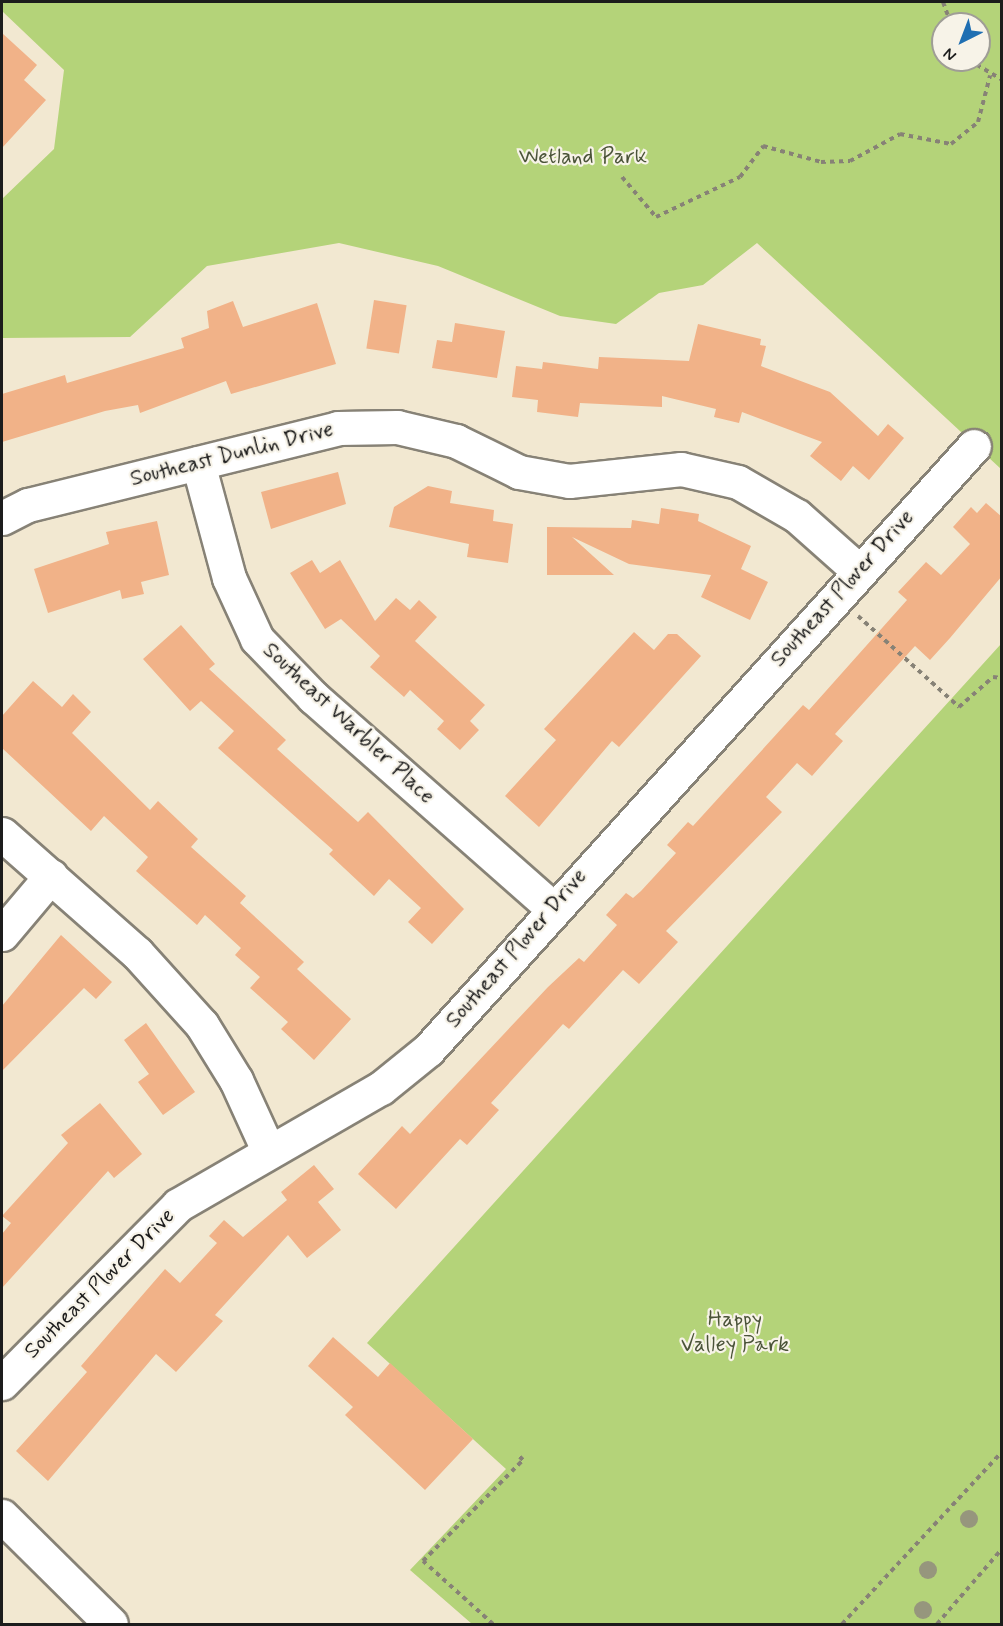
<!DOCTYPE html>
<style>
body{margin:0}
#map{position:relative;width:1003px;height:1626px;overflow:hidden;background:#f2e8d1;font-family:Mynerve,sans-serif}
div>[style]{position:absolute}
.green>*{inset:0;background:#b4d379}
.building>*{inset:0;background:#f1b288;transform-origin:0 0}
.path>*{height:4px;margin-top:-2px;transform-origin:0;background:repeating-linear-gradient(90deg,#878276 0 4.5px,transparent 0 9px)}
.roads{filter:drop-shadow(2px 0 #878276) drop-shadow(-2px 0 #878276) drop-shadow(0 2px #878276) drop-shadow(0 -2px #878276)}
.minor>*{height:33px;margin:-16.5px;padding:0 16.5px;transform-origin:16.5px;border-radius:16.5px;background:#fff}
.trees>*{width:18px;height:18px;margin:-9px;border-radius:50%;background:#96967d}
span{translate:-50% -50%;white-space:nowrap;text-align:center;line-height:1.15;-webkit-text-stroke:4.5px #f7f3e8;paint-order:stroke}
.park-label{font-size:22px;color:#4a5338}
.street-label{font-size:22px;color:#1c1c1c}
.frame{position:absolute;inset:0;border:3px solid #1c1c1c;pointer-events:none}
.north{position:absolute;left:931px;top:12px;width:60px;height:60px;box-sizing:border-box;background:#f7f3e8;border:2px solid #9f9d96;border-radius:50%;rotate:222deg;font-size:16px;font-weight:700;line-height:24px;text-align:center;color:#1c1c1c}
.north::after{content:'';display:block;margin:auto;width:21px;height:27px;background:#1f6fb2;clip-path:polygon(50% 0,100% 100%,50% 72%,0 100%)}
</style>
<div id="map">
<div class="green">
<i style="clip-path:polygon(evenodd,2px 2px,1001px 2px,1001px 469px,757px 243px,703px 285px,659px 293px,616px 324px,560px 316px,438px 266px,339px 243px,207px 266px,130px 337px,2px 338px,2px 199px,54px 149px,64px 70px,2px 11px,2px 2px,943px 24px,979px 24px,979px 60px,943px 60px,943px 24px)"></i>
<i style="clip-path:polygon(1001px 644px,1001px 1624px,472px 1624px,410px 1570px,506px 1469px,367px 1343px)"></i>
</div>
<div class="building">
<i style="clip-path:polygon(2px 33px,37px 65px,24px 80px,46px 100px,2px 148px)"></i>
<i style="left:374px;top:300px;width:33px;height:49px;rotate:9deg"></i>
<i style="clip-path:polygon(233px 301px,243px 327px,317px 303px,336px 364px,231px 394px,226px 381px,140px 413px,138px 405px,105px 411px,2px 442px,2px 394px,65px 375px,67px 383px,184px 348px,181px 338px,209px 328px,207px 311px)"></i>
<i style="clip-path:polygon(455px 323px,505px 331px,497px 378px,432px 368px,437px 340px,452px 342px)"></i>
<i style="clip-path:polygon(698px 324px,761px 339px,760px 345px,766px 346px,761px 366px,830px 392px,878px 436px,888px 424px,904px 438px,869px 480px,853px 466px,841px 481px,810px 456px,822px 442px,742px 412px,739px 423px,714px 417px,716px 409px,662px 396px,662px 407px,580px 403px,578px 417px,537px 412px,538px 400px,512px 397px,516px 366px,542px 369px,543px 362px,598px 369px,599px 357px,689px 361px)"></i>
<i style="clip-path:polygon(338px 472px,346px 504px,271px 529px,261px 492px)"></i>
<i style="clip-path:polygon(428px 486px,452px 491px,450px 503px,494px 510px,493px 521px,513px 524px,508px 563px,467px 557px,469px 544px,389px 527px,394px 507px)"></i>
<i style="clip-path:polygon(986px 503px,1002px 517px,1002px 576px,950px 638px,930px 660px,915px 646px,835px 734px,843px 741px,812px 776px,797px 763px,766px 797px,782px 812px,666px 931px,678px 942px,639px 984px,623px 970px,569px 1029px,563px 1024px,491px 1103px,499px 1110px,467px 1145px,460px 1139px,396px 1209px,358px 1174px,402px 1126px,410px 1134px,548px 987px,579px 958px,584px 962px,617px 925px,606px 915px,626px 893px,633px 898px,641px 891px,676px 853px,667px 845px,688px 822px,693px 826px,803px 705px,809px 710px,907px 600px,898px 592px,926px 562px,941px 575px,970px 544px,953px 527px,971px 507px,977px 513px)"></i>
<i style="clip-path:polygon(661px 508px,699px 514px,698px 521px,751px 546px,741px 569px,768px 582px,750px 620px,701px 597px,711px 575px,629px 564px,572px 537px,614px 575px,547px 575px,547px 527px,631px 528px,632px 520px,659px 524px)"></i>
<i style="clip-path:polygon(157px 521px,169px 575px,141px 582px,144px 594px,122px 599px,120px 590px,48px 613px,34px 569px,109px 544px,106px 532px)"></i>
<i style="clip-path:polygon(312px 560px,320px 573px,340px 560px,375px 621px,396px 598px,410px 610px,419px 600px,437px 617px,415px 641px,485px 705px,470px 721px,479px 730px,460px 750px,437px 729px,444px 721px,410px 690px,404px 697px,370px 667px,380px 656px,341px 619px,325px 629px,290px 573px)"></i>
<i style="clip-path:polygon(181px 625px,215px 664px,209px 669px,286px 740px,277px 749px,358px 822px,368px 812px,464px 909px,432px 944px,408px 922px,421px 908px,389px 879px,374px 896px,329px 854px,333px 850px,218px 748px,234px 731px,201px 701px,190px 711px,143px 659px)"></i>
<i style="clip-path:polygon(634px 632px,654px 650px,668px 634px,677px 634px,701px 656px,619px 747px,612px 741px,539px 827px,505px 796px,556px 740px,544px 729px)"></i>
<i style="clip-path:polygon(33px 681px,62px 707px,73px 694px,91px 712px,72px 733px,150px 810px,158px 801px,198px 839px,191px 847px,246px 896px,240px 903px,304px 962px,297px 969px,351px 1019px,314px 1060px,281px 1029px,288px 1022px,250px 988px,260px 977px,235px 955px,241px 948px,205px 915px,197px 925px,136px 871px,148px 857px,104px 816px,91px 831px,2px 748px,2px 716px)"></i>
<i style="clip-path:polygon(61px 935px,112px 982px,96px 999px,84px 988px,2px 1071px,2px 1006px)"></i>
<i style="clip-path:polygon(146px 1023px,195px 1092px,163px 1115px,138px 1082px,149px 1074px,124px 1040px)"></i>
<i style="clip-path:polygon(100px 1103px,142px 1154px,114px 1178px,108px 1171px,2px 1288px,2px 1234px,11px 1223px,2px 1216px,68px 1143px,61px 1135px)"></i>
<i style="clip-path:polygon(314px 1165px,334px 1189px,318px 1202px,341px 1230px,307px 1258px,288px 1235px,215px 1315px,223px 1321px,176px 1372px,156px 1354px,48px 1481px,16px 1451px,87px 1372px,81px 1366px,165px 1269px,180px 1283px,217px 1243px,209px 1236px,224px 1220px,243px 1237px,287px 1200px,281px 1192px)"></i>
<i style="clip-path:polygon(333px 1337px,378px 1377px,390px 1363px,473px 1439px,425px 1490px,345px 1415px,353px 1407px,308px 1366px)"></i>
</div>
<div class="path">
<i style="left:943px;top:2px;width:23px;rotate:70deg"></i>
<i style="left:969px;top:60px;width:39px;rotate:31deg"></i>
<i style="left:622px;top:177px;width:52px;rotate:49.6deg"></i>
<i style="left:656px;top:217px;width:93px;rotate:-25.5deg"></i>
<i style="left:740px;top:177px;width:39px;rotate:-53deg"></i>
<i style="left:763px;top:146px;width:60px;rotate:15.4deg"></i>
<i style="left:821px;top:162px;width:29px;rotate:-2deg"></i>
<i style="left:850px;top:161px;width:57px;rotate:-28.4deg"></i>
<i style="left:900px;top:134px;width:52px;rotate:11.1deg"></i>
<i style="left:951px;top:144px;width:35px;rotate:-39deg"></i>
<i style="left:978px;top:122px;width:48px;rotate:-75.4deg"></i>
<i style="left:858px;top:616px;width:136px;rotate:42deg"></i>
<i style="left:959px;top:707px;width:45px;rotate:-41.4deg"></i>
<i style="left:993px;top:677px;width:9px;rotate:6deg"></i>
<i style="left:493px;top:1624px;width:94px;rotate:-138deg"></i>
<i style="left:423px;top:1561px;width:142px;rotate:-45.3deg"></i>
<i style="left:523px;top:1460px;width:6px;rotate:-135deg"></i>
<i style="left:842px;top:1624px;width:235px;rotate:-47.1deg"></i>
<i style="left:937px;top:1624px;width:99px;rotate:-49.1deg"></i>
</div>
<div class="roads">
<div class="minor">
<i style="left:198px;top:463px;width:119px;rotate:74.9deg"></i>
<i style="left:229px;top:578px;width:67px;rotate:65.3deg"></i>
<i style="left:257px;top:639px;width:81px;rotate:46deg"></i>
<i style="left:313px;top:697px;width:319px;rotate:41.4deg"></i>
<i style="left:2px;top:518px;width:29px;rotate:-27deg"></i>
<i style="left:28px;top:505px;width:319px;rotate:-13.9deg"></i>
<i style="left:338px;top:428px;width:59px;rotate:-1deg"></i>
<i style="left:397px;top:427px;width:61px;rotate:13.3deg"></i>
<i style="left:456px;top:441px;width:70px;rotate:26.2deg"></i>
<i style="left:519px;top:472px;width:51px;rotate:10.2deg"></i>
<i style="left:569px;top:481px;width:113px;rotate:-6.1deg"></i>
<i style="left:681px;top:469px;width:58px;rotate:12.8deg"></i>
<i style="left:738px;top:482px;width:68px;rotate:30deg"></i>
<i style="left:797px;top:516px;width:83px;rotate:41.6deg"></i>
<i style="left:2px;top:834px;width:180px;rotate:41.4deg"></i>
<i style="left:137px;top:953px;width:97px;rotate:47.9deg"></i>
<i style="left:202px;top:1025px;width:65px;rotate:58.3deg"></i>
<i style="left:236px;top:1080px;width:77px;rotate:65.4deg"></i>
<i style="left:2px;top:934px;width:76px;rotate:-49.8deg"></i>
<i style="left:2px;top:1383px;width:250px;rotate:-45.3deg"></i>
<i style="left:178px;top:1205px;width:234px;rotate:-30deg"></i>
<i style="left:381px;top:1088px;width:60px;rotate:-39deg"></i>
<i style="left:428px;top:1050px;width:814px;rotate:-47.89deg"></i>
<i style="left:2px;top:1516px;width:153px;rotate:44.7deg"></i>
</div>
</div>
<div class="trees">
<i style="left:969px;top:1519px"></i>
<i style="left:928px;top:1570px"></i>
<i style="left:923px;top:1610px"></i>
</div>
<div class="park-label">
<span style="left:583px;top:158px">Wetland Park</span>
<span style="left:735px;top:1333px">Happy<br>Valley Park</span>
</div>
<div class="street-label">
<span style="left:232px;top:455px;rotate:-14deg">Southeast Dunlin Drive</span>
<span style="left:843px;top:589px;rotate:-48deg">Southeast Plover Drive</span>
<span style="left:348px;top:724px;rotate:43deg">Southeast Warbler Place</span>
<span style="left:517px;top:949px;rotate:-49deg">Southeast Plover Drive</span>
<span style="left:100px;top:1284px;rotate:-45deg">Southeast Plover Drive</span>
</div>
<div class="frame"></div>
<div class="north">N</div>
</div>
